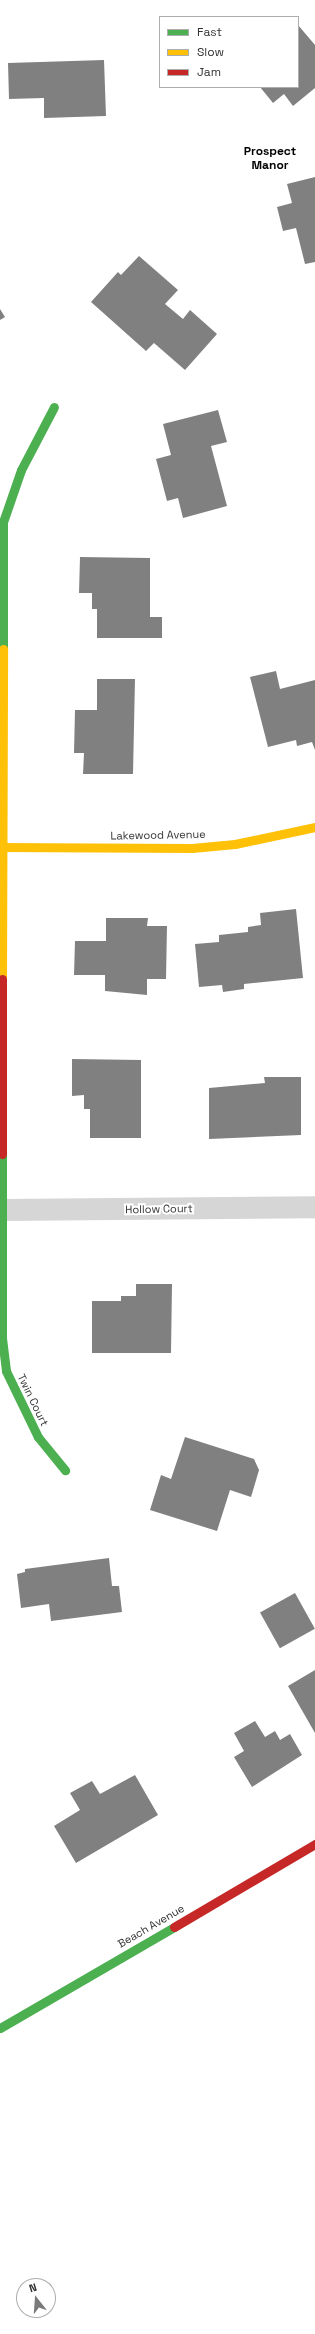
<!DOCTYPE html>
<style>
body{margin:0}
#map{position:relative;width:315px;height:2334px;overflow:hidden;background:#fff;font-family:"Space Grotesk",sans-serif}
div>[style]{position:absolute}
.building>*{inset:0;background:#808080;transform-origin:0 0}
.street>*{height:22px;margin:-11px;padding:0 11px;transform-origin:11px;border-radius:11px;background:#d6d6d6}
.fast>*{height:9px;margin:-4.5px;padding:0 4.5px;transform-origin:4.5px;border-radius:4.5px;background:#4caf50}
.slow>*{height:9px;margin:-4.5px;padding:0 4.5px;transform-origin:4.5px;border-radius:4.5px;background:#ffc107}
.jam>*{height:9px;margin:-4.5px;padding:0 4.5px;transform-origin:4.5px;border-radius:4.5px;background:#c62828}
span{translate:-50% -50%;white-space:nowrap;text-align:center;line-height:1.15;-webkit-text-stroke:4px #fff;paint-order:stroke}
.street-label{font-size:11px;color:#323232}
.neighbourhood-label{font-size:12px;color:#000;font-weight:700}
.legend{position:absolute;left:159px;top:16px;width:140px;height:72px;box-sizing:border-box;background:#fff;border:1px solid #adadad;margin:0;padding:5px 7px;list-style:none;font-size:12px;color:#323232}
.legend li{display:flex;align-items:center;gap:8px;height:20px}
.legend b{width:20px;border:1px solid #adadad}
.north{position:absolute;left:16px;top:2278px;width:40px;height:40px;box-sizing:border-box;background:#fff;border:1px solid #adadad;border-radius:50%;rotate:343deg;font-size:11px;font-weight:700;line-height:16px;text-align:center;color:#323232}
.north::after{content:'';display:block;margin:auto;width:14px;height:18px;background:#7a7a7a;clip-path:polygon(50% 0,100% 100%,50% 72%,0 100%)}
</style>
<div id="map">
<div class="building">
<i style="clip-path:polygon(298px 25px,315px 45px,315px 88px,293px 106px,284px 94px,273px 103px,260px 87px,298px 87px)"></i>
<i style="clip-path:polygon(104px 60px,106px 116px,44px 118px,44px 98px,9px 99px,8px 63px)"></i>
<i style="clip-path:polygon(315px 177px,315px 262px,305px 264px,296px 228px,283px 231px,277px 207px,292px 203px,287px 184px)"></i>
<i style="clip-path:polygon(139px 256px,178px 290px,165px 304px,183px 319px,190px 310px,217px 334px,185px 370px,154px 343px,146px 351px,91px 302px,118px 272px,121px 275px)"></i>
<i style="clip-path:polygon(0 309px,5px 317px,0 320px)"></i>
<i style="clip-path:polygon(218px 410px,227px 442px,211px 446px,227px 506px,183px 518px,178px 498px,167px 501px,156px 459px,171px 455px,163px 424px)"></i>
<i style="clip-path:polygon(80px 557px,150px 558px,150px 617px,162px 617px,162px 638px,97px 638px,97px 609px,92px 609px,92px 593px,79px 593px)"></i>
<i style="clip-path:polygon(276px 671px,280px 689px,315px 680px,315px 750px,312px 742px,297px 746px,296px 740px,268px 747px,250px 677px)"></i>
<i style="clip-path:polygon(97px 679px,135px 679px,133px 774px,83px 774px,84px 753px,74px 753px,75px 710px,97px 710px)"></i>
<i style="clip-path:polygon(296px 909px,303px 978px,244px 984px,244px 989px,223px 992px,222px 985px,199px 987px,195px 944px,219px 942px,219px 935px,248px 932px,248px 927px,261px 925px,260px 913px)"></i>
<i style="clip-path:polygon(106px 918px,148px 918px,147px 926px,167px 926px,166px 979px,147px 979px,147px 995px,105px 991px,105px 975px,74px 975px,75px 941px,106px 941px)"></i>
<i style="clip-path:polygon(72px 1059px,141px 1060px,141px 1138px,90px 1138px,90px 1109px,84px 1109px,84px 1095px,72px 1096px)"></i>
<i style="clip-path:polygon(264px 1077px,301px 1077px,301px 1135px,209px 1139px,209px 1088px,265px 1083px)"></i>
<i style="clip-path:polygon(136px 1284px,172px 1284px,171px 1353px,92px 1353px,92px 1301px,121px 1301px,121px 1296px,136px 1296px)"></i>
<i style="clip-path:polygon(185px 1437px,254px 1459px,259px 1470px,251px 1497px,230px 1490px,217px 1531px,150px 1510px,161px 1475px,171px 1479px)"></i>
<i style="clip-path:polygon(109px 1558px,112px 1586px,119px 1586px,122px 1612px,51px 1621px,49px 1604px,21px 1608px,17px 1574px,25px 1572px,25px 1569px)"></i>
<i style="left:295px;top:1593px;width:41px;height:40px;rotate:61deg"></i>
<i style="clip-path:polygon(315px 1670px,315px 1733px,288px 1686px)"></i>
<i style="clip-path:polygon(255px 1721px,265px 1737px,275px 1731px,280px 1740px,290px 1734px,302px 1755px,252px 1787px,234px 1757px,244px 1751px,234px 1733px)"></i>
<i style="clip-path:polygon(135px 1775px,158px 1815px,76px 1863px,54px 1826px,80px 1810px,70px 1793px,92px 1781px,100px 1794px)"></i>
</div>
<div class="street">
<i style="left:2px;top:1210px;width:313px;rotate:-0.5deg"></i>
</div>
<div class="fast">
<i style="left:3px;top:649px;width:127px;rotate:-90deg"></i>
<i style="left:3px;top:522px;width:55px;rotate:-70.9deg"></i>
<i style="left:21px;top:470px;width:71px;rotate:-62.4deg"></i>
<i style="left:2px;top:1154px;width:184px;rotate:90deg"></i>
<i style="left:2px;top:1338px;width:33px;rotate:83deg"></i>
<i style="left:6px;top:1371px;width:73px;rotate:64.1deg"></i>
<i style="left:38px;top:1437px;width:43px;rotate:50.7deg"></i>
<i style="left:0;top:2028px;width:201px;rotate:-30.1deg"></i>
</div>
<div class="slow">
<i style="left:0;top:847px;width:192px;rotate:0.3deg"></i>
<i style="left:192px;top:848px;width:43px;rotate:-5.3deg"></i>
<i style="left:235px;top:844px;width:82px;rotate:-12deg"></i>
<i style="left:2px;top:979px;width:330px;rotate:-89.8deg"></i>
</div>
<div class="jam">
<i style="left:2px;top:1154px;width:175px;rotate:-90deg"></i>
<i style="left:174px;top:1927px;width:164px;rotate:-30.5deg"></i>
</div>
<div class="street-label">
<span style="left:158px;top:835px;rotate:-1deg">Lakewood Avenue</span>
<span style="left:159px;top:1209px;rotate:-1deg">Hollow Court</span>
<span style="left:33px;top:1400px;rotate:64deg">Twin Court</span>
<span style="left:151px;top:1926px;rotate:-30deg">Beach Avenue</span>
</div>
<div class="neighbourhood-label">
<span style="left:270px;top:159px">Prospect<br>Manor</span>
</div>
<ul class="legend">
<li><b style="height:5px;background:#4caf50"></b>Fast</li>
<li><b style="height:5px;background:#ffc107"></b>Slow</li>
<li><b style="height:5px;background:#c62828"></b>Jam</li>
</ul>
<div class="north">N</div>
</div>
